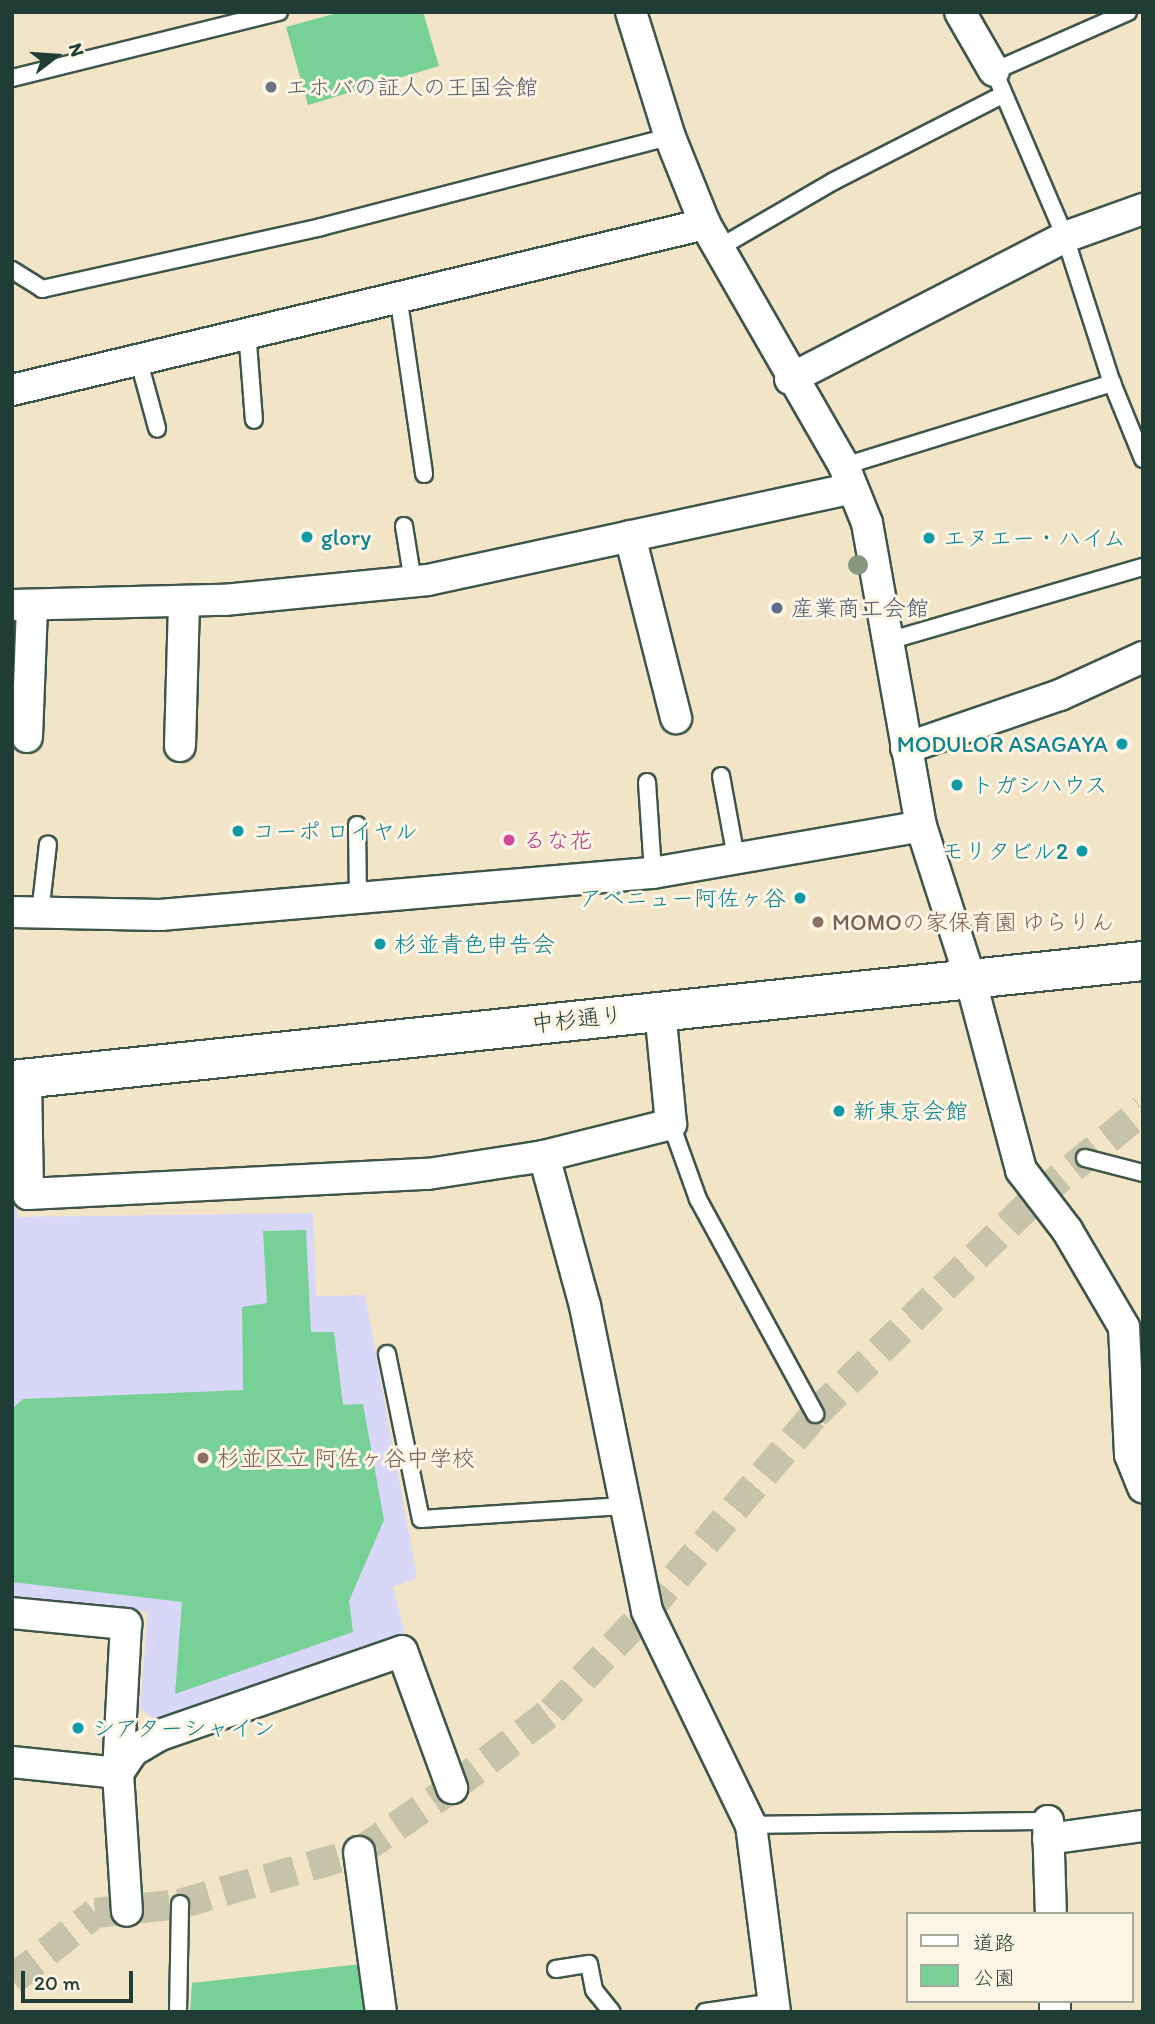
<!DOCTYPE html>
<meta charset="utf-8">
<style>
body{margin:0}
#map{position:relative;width:1155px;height:2024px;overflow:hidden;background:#f1e4c7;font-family:Itim,"Klee One",sans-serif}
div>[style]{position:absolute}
.built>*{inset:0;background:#d9d7f8}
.green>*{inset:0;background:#77d095}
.street-tunnel>*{height:30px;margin-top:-15px;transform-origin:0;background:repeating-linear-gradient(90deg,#c7c3aa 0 30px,transparent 0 45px)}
.roads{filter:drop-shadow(2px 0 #3e564a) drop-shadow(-2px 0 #3e564a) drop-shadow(0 2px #3e564a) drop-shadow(0 -2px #3e564a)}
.lane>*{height:16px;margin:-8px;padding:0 8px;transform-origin:8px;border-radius:8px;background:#fff}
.street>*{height:30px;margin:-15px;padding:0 15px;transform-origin:15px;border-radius:15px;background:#fff}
.secondary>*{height:38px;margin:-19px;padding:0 19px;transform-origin:19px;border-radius:19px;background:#fff}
.trees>*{width:20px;height:20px;margin:-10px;border-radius:50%;background:#879881}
.dots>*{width:19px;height:19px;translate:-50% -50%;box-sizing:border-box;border:4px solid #fcf5e5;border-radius:50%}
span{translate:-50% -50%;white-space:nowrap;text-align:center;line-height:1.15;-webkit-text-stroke:6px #fcf5e5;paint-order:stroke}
.worship-label{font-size:23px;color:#5b616d}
.left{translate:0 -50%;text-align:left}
.culture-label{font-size:23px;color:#0d838f}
.right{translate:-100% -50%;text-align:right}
.service-label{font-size:23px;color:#4e5e75}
.hotel-label{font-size:23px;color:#b23c85}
.education-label{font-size:23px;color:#785e54}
.street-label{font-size:23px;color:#1f3d34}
.frame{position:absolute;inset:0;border:14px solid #1f3d34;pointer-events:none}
.legend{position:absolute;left:906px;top:1912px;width:228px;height:91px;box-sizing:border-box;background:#fcf5e5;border:2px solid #a4ab9e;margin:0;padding:9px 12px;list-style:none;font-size:21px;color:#1f3d34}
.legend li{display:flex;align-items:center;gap:14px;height:35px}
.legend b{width:35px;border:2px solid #a4ab9e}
.north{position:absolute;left:21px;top:21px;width:70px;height:70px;-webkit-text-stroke:5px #fcf5e5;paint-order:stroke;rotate:73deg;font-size:19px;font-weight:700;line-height:28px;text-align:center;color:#1f3d34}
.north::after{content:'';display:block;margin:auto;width:24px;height:32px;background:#1f3d34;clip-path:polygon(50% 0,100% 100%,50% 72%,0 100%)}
.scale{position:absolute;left:21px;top:1971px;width:112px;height:32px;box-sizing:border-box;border:4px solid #1f3d34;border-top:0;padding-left:9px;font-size:21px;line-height:24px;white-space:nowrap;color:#1f3d34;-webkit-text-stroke:5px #fcf5e5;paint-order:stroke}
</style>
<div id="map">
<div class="built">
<i style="clip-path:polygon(12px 1184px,18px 1217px,313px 1213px,316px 1296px,365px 1295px,417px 1578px,393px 1587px,406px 1638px,156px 1722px,140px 1707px,148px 1612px,12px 1596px)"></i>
</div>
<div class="green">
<i style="clip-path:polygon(341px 12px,423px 12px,439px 66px,308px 105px,286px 27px)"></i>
<i style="clip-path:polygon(306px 1230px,311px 1332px,334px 1332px,343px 1405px,363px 1404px,384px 1520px,349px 1601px,353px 1632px,175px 1694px,182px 1602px,12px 1582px,12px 1409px,23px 1399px,243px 1390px,242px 1307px,267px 1303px,263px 1231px)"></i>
<i style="clip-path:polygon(361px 1964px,365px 2012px,190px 2012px,192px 1983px)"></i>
</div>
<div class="street-tunnel">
<i style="left:12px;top:1980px;width:107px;rotate:-38.9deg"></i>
<i style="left:95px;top:1913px;width:85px;rotate:-6deg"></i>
<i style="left:180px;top:1904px;width:186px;rotate:-16.2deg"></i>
<i style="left:359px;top:1852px;width:113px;rotate:-34.5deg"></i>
<i style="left:452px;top:1788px;width:126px;rotate:-37.6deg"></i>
<i style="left:552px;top:1711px;width:138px;rotate:-46.5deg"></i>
<i style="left:647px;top:1611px;width:259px;rotate:-49.5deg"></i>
<i style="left:815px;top:1414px;width:312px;rotate:-44.4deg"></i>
<i style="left:1038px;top:1196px;width:136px;rotate:-39.3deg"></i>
</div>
<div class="roads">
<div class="lane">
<i style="left:1128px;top:12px;width:146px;rotate:156.2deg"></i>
<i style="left:994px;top:71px;width:181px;rotate:66.8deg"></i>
<i style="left:1065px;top:237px;width:153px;rotate:72.2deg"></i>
<i style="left:1112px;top:383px;width:82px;rotate:67.8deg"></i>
<i style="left:12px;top:78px;width:275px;rotate:-13.9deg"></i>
<i style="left:717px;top:249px;width:135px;rotate:-30.2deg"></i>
<i style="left:834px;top:181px;width:189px;rotate:-27.1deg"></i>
<i style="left:12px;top:270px;width:36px;rotate:32deg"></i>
<i style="left:42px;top:289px;width:286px;rotate:-12.5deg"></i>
<i style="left:321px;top:227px;width:360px;rotate:-14.5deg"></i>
<i style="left:398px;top:295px;width:181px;rotate:81.7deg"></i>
<i style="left:247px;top:330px;width:90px;rotate:85.6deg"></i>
<i style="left:138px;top:358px;width:73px;rotate:74.8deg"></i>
<i style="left:844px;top:466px;width:281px;rotate:-17.2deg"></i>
<i style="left:404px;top:526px;width:57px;rotate:80.9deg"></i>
<i style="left:888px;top:641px;width:266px;rotate:-16.2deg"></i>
<i style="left:721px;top:776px;width:83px;rotate:79.6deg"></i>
<i style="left:647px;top:782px;width:91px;rotate:86.2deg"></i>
<i style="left:357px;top:825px;width:73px;rotate:89.2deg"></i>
<i style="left:40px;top:914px;width:70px;rotate:-83.5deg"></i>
<i style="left:671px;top:1124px;width:80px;rotate:70.2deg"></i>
<i style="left:698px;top:1199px;width:245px;rotate:61.4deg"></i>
<i style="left:1085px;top:1158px;width:60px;rotate:14.5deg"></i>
<i style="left:387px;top:1354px;width:168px;rotate:78.4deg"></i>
<i style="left:421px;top:1519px;width:202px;rotate:-3.7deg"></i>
<i style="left:751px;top:1825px;width:297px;rotate:-0.8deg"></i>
<i style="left:556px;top:1969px;width:33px;rotate:-9deg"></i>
<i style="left:589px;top:1964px;width:26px;rotate:79deg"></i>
<i style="left:594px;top:1990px;width:28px;rotate:51deg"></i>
<i style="left:178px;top:2012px;width:108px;rotate:-88.9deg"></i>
<i style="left:705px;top:2012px;width:70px;rotate:-8.2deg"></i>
</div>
<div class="street">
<i style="left:631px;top:12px;width:131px;rotate:72.7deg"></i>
<i style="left:670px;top:137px;width:94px;rotate:68.1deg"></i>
<i style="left:705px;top:224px;width:279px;rotate:60.1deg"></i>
<i style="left:844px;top:466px;width:61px;rotate:68deg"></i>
<i style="left:867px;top:523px;width:308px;rotate:79.9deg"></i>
<i style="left:921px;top:826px;width:160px;rotate:72.1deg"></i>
<i style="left:970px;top:978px;width:199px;rotate:75.1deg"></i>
<i style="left:1021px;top:1170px;width:76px;rotate:52.5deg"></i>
<i style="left:1067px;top:1230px;width:113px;rotate:59.6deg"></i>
<i style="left:1124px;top:1327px;width:128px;rotate:87.3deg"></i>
<i style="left:1130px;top:1455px;width:35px;rotate:68deg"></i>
<i style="left:960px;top:12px;width:68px;rotate:60deg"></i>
<i style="left:790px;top:379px;width:309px;rotate:-27.3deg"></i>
<i style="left:1065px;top:237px;width:83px;rotate:-19.7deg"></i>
<i style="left:12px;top:390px;width:713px;rotate:-13.47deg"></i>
<i style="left:630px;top:536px;width:188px;rotate:75.8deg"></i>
<i style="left:12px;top:605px;width:212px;rotate:-1.4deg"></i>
<i style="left:224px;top:600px;width:205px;rotate:-5.6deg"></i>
<i style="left:428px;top:580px;width:434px;rotate:-12.2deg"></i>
<i style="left:27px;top:737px;width:131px;rotate:-87.8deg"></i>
<i style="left:180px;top:746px;width:144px;rotate:-88.4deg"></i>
<i style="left:906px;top:748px;width:163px;rotate:-19deg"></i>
<i style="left:1060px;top:695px;width:91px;rotate:-24.6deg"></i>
<i style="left:12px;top:912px;width:148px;rotate:1.2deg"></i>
<i style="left:160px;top:915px;width:495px;rotate:-4.9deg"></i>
<i style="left:653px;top:873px;width:272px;rotate:-9.9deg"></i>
<i style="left:26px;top:1079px;width:115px;rotate:89deg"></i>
<i style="left:28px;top:1194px;width:400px;rotate:-2.9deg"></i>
<i style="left:428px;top:1174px;width:117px;rotate:-8.8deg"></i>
<i style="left:544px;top:1156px;width:131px;rotate:-14.1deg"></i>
<i style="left:671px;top:1124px;width:115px;rotate:-95.5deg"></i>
<i style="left:544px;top:1156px;width:156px;rotate:74.7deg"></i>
<i style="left:585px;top:1306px;width:311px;rotate:78.5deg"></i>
<i style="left:647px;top:1611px;width:238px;rotate:64.1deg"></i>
<i style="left:751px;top:1825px;width:189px;rotate:82.7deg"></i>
<i style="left:12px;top:1613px;width:115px;rotate:5.5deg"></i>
<i style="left:126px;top:1624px;width:149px;rotate:93.1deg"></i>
<i style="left:118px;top:1773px;width:138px;rotate:86.3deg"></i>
<i style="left:12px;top:1762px;width:107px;rotate:5.9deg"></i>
<i style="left:118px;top:1773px;width:27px;rotate:-56deg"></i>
<i style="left:133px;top:1751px;width:31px;rotate:-31deg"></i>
<i style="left:160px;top:1735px;width:256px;rotate:-19.1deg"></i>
<i style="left:402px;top:1651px;width:146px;rotate:69.9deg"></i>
<i style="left:1048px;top:1821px;width:93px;rotate:88.2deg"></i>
<i style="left:1048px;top:1839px;width:96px;rotate:-7.8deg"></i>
<i style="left:359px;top:1852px;width:162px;rotate:82.2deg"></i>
<i style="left:1055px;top:2001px;width:11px;rotate:90deg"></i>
</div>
<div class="secondary">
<i style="left:12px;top:1080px;width:1137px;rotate:-6.01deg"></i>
</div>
</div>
<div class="trees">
<i style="left:858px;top:565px"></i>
</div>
<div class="dots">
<i style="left:271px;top:87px;background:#6b7280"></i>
<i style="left:307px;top:537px;background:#0f9aa8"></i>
<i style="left:929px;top:538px;background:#0f9aa8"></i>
<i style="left:777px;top:608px;background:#5c6f8a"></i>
<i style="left:1122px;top:744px;background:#0f9aa8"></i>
<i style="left:957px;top:785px;background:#0f9aa8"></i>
<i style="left:238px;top:831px;background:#0f9aa8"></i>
<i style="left:509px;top:840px;background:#d1479c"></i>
<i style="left:1082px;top:851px;background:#0f9aa8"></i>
<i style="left:800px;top:898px;background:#0f9aa8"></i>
<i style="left:818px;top:922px;background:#8d6e63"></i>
<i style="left:380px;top:944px;background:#0f9aa8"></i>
<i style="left:839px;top:1111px;background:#0f9aa8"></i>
<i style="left:203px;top:1458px;background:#8d6e63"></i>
<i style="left:78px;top:1728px;background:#0f9aa8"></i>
</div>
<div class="worship-label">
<span class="left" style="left:285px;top:87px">エホバの証人の王国会館</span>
</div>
<div class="culture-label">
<span class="left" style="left:321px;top:537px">glory</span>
<span class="left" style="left:943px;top:538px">エヌエー・ハイム</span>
<span class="right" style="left:1108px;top:744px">MODULOR ASAGAYA</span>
<span class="left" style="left:971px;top:785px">トガシハウス</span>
<span class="left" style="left:252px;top:831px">コーポ ロイヤル</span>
<span class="right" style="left:1068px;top:851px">モリタビル2</span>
<span class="right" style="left:786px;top:898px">アベニュー阿佐ヶ谷</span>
<span class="left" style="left:394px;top:944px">杉並青色申告会</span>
<span class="left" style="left:853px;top:1111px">新東京会館</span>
<span class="left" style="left:92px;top:1728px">シアターシャイン</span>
</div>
<div class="service-label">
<span class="left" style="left:791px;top:608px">産業商工会館</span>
</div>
<div class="hotel-label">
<span class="left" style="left:523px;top:840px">るな花</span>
</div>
<div class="education-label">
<span class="left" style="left:832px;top:922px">MOMOの家保育園 ゆらりん</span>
<span class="left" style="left:217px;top:1458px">杉並区立 阿佐ヶ谷中学校</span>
</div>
<div class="street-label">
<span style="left:577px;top:1019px;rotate:-6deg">中杉通り</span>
</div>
<div class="frame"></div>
<ul class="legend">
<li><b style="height:9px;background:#fff"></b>道路</li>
<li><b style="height:19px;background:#77d095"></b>公園</li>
</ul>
<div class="north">N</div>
<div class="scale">20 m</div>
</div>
